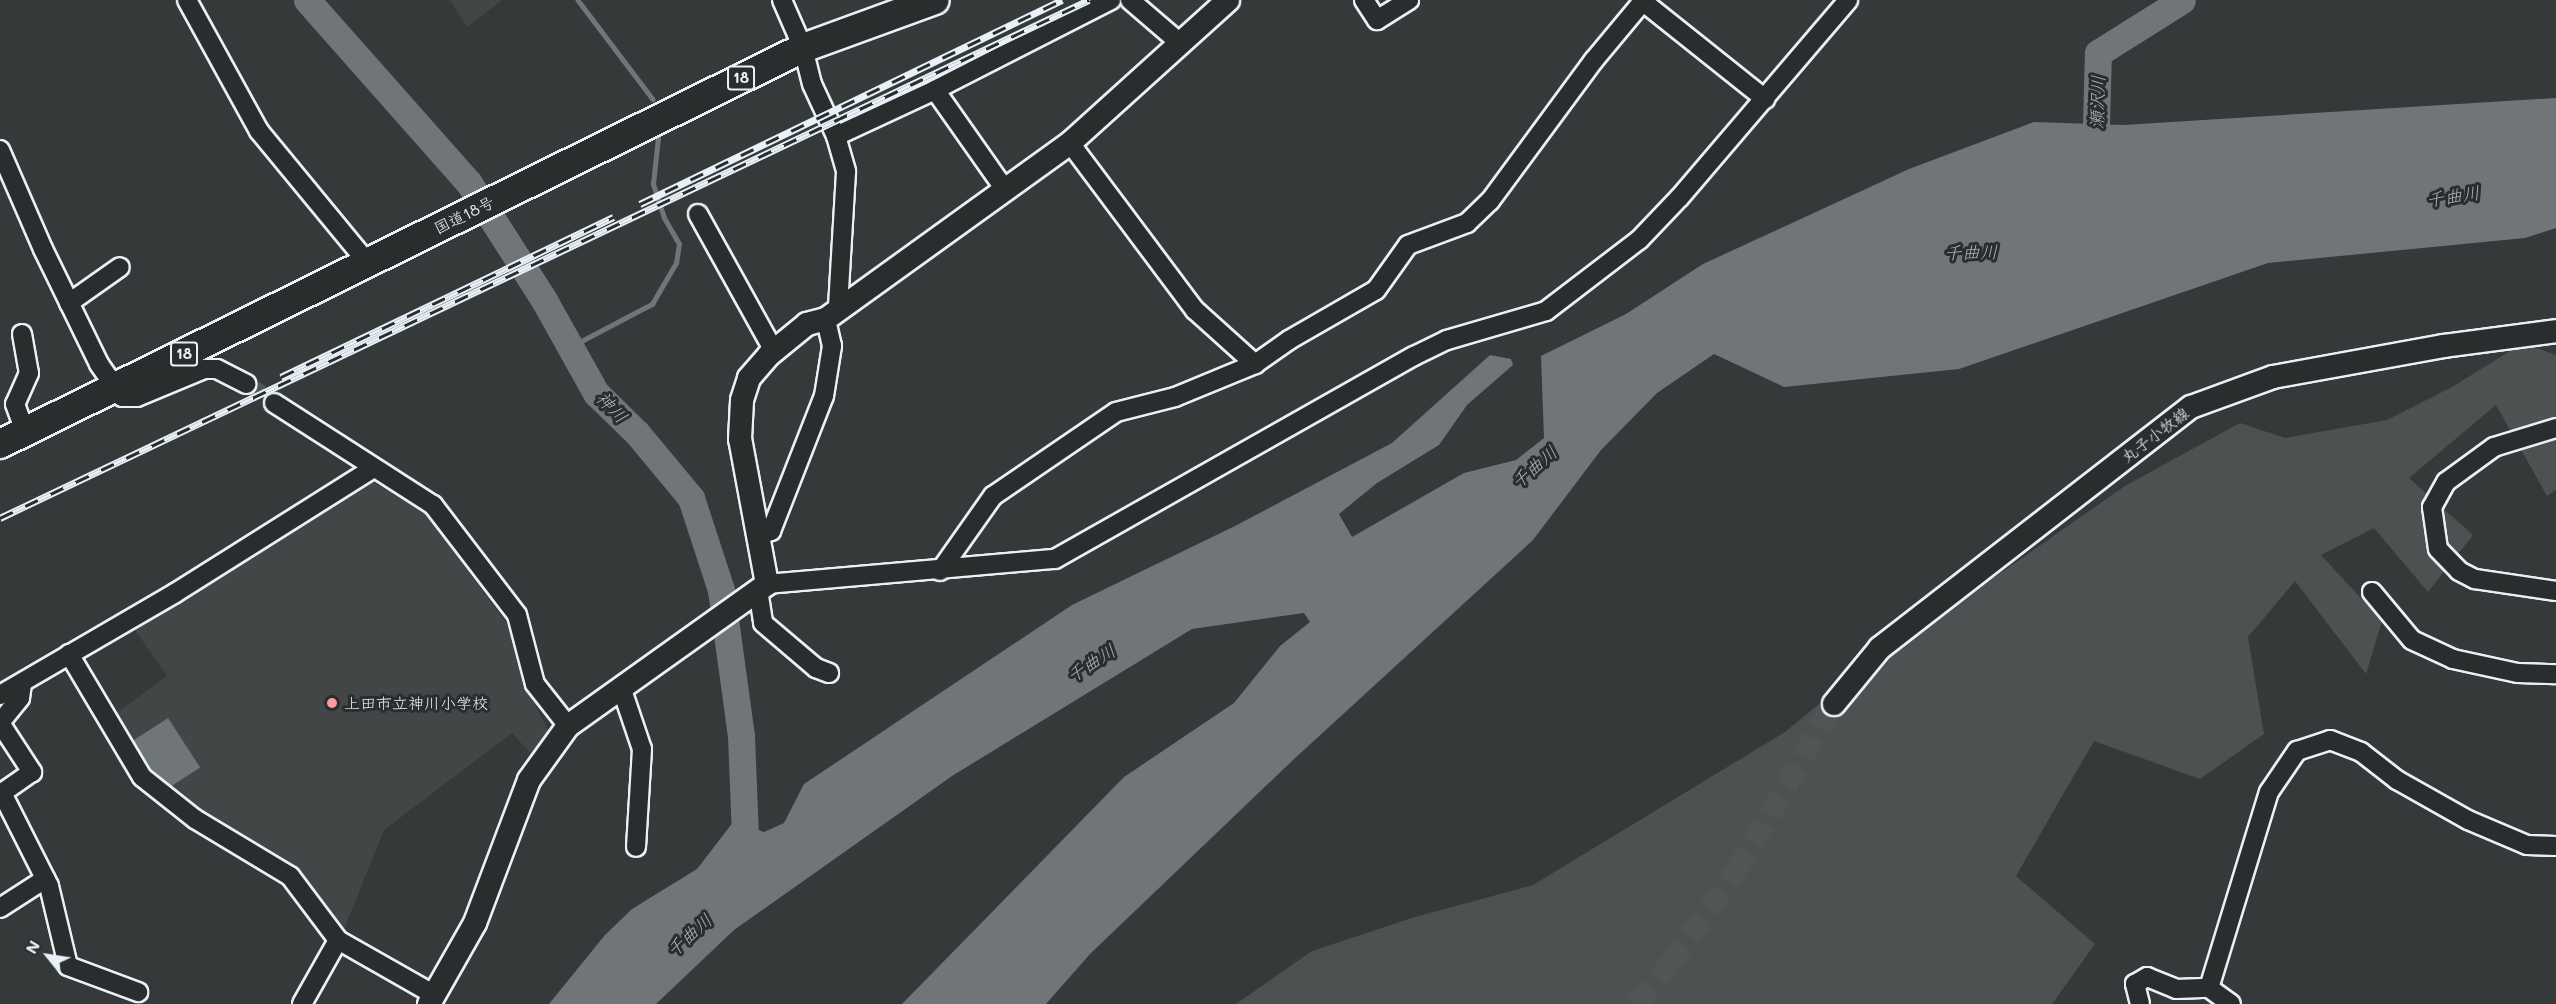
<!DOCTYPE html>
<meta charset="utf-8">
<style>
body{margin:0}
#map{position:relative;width:2556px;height:1004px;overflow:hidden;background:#35393a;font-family:Mali,"Klee One",sans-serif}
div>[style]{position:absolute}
.built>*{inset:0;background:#424647}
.green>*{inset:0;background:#4d5152}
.water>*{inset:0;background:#707579;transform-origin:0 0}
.stream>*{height:4.5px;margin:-2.25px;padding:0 2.25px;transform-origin:2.25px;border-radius:2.25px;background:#707579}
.river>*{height:27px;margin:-13.5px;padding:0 13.5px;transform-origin:13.5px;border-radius:13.5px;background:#707579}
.minor-tunnel>*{height:18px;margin-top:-9px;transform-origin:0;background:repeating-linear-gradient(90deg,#505556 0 18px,transparent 0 27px)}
.tertiary-tunnel>*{height:22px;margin-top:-11px;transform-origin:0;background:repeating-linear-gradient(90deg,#505556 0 22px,transparent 0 33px)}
.roads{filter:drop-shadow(2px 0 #e8f1f8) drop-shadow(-2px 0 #e8f1f8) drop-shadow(0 2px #e8f1f8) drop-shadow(0 -2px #e8f1f8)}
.minor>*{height:18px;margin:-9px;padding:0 9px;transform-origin:9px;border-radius:9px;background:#2a2d2e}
.tertiary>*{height:22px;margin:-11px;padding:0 11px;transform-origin:11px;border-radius:11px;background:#2a2d2e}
.trunk>*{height:28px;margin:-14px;padding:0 14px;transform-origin:14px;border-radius:14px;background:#2a2d2e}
.rail>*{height:7px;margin-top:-3.5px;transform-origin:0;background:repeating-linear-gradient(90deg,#2a2d2e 0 14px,#e8f1f8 0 28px);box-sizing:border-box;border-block:2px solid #e8f1f8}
.dots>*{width:16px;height:16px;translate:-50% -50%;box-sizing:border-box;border:3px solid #2a2d2e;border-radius:50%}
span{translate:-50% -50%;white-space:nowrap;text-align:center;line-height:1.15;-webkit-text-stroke:6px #2a2d2e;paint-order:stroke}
.shield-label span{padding:2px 4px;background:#2a2d2e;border:2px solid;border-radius:4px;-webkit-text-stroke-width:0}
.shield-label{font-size:15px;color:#e8f1f8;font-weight:700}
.street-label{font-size:16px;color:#e8f1f8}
.poi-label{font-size:16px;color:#e8f1f8}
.left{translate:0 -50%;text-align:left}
.water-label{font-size:18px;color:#acb3b8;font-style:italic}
.north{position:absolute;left:18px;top:926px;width:60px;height:60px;-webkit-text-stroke:4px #2a2d2e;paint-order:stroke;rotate:300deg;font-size:16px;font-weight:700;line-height:24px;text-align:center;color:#e8f1f8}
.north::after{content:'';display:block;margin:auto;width:21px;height:27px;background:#e8f1f8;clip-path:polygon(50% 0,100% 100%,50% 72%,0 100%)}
</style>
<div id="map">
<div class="built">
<i style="clip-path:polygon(450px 0,502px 0,467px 27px)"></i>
<i style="clip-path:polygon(371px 481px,425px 512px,515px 635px,527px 689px,550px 734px,534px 757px,512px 733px,384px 830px,342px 934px,293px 872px,195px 813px,146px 775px,111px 717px,167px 676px,131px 624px)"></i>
</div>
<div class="green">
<i style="clip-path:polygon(2523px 343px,2556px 355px,2556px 490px,2547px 496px,2496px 405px,2409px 478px,2473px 535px,2428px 592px,2374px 528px,2321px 555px,2382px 621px,2366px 674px,2295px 581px,2248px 637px,2264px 734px,2200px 779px,2094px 741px,2016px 876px,2095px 944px,2052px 1004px,1236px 1004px,1312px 951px,1415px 917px,1533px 885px,1785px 732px,1852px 677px,2125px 486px,2240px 423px,2285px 438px,2387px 420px,2452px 387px)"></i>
</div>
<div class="water">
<i style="clip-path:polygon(2556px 98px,2556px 228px,2525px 238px,2268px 263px,1959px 369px,1784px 387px,1714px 354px,1657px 393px,1601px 450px,1533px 540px,1293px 760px,1090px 954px,1046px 1004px,902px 1004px,1124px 777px,1234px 703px,1280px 646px,1310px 622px,1304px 613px,1192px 629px,952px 776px,734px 930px,656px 1004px,549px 1004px,605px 935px,632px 909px,697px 869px,734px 821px,764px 832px,784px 823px,804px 784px,1072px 605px,1237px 525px,1392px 443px,1490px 355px,1511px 359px,1513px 365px,1467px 405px,1439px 445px,1377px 483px,1339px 514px,1352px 537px,1464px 473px,1516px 460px,1544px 438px,1541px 356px,1626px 314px,1703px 264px,1909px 169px,2034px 122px,2123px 125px)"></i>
<i style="left:168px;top:718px;width:59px;height:42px;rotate:57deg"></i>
</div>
<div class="stream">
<i style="left:578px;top:0;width:124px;rotate:52.9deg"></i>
<i style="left:570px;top:347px;width:93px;rotate:-27.7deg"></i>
<i style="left:652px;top:304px;width:48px;rotate:-59.7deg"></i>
<i style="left:676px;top:263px;width:19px;rotate:-81deg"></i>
<i style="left:679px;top:244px;width:30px;rotate:-120deg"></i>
<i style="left:664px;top:218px;width:36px;rotate:-108deg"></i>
<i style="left:653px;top:184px;width:46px;rotate:-83.8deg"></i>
</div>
<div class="river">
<i style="left:307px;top:0;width:244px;rotate:48.5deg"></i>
<i style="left:469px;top:183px;width:139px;rotate:57.3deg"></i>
<i style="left:544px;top:300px;width:107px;rotate:60.8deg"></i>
<i style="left:596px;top:393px;width:57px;rotate:44.3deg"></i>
<i style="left:637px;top:433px;width:85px;rotate:50.3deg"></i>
<i style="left:691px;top:498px;width:97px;rotate:71.9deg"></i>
<i style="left:721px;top:590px;width:147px;rotate:82.2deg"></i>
<i style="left:741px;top:736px;width:124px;rotate:87.7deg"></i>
<i style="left:2095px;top:159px;width:106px;rotate:-88.4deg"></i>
<i style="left:2098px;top:53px;width:99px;rotate:-32.2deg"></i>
</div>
<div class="minor-tunnel">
<i style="left:246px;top:384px;width:34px;rotate:34deg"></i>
</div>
<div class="tertiary-tunnel">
<i style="left:1636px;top:1004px;width:54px;rotate:-49.5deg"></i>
<i style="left:1671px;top:963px;width:113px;rotate:-54.8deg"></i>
<i style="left:1736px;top:871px;width:194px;rotate:-59.6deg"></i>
</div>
<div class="roads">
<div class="minor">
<i style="left:187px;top:0;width:149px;rotate:61.2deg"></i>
<i style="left:259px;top:131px;width:170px;rotate:50.5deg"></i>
<i style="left:782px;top:0;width:52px;rotate:66.4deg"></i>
<i style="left:803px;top:48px;width:37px;rotate:76deg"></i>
<i style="left:812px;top:84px;width:57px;rotate:65.2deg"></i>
<i style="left:836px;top:136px;width:37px;rotate:74deg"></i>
<i style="left:846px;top:172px;width:135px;rotate:93.4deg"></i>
<i style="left:1130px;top:0;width:66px;rotate:40.7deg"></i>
<i style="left:1364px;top:0;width:24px;rotate:57deg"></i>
<i style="left:1377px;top:20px;width:38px;rotate:-32deg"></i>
<i style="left:1641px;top:0;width:159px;rotate:38.6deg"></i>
<i style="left:935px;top:90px;width:123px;rotate:54.9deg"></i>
<i style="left:836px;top:136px;width:109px;rotate:-24.9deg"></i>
<i style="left:935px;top:90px;width:198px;rotate:-27.1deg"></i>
<i style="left:1070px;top:143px;width:209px;rotate:53.2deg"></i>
<i style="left:1195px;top:310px;width:81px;rotate:42deg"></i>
<i style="left:0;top:150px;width:108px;rotate:66.5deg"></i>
<i style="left:43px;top:249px;width:128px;rotate:64deg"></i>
<i style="left:99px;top:364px;width:40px;rotate:55.1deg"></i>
<i style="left:122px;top:397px;width:15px"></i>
<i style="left:137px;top:397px;width:73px;rotate:-22.7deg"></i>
<i style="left:204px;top:369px;width:13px"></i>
<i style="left:217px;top:369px;width:33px;rotate:27deg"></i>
<i style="left:698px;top:214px;width:157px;rotate:61deg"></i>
<i style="left:69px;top:303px;width:62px;rotate:-35.2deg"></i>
<i style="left:22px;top:334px;width:40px;rotate:80deg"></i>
<i style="left:29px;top:373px;width:34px;rotate:114deg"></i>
<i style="left:15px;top:404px;width:30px;rotate:70deg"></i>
<i style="left:274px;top:403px;width:189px;rotate:32.7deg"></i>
<i style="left:433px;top:505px;width:138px;rotate:52.6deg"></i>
<i style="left:517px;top:615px;width:71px;rotate:75.4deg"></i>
<i style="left:535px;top:684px;width:53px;rotate:51.8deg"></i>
<i style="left:2556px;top:428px;width:65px;rotate:163deg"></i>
<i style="left:2494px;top:447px;width:59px;rotate:143.9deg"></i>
<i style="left:2446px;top:482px;width:29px;rotate:119deg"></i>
<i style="left:2432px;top:507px;width:42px;rotate:81.9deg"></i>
<i style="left:2438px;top:549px;width:30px;rotate:46deg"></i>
<i style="left:2459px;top:571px;width:18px;rotate:27deg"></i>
<i style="left:2475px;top:579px;width:82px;rotate:8.4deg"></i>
<i style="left:760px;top:535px;width:12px;rotate:-20deg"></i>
<i style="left:771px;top:531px;width:145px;rotate:-68.6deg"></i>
<i style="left:824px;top:396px;width:51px;rotate:-80.9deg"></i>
<i style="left:832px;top:346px;width:28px;rotate:-103deg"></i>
<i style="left:940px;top:571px;width:92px;rotate:-54.8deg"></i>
<i style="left:993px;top:496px;width:149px;rotate:-34.3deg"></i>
<i style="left:1116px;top:412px;width:61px;rotate:-14.3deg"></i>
<i style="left:1175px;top:397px;width:87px;rotate:-22.4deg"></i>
<i style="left:1255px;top:364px;width:42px;rotate:-35.2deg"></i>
<i style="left:1289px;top:340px;width:100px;rotate:-29.9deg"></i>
<i style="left:1376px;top:290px;width:55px;rotate:-54.6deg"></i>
<i style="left:1408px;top:245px;width:63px;rotate:-20.4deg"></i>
<i style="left:1467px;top:223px;width:32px;rotate:-44deg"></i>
<i style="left:1490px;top:201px;width:175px;rotate:-53.6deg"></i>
<i style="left:1594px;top:60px;width:78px;rotate:-50.2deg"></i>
<i style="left:767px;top:584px;width:289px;rotate:-5deg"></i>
<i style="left:1055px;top:559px;width:412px;rotate:-29.5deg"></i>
<i style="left:1414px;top:356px;width:37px;rotate:-26deg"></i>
<i style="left:1447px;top:340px;width:103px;rotate:-16.3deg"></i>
<i style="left:1546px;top:311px;width:117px;rotate:-37.4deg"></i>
<i style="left:1639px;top:240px;width:59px;rotate:-46.4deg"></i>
<i style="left:1680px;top:197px;width:259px;rotate:-49.5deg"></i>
<i style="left:758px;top:590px;width:33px;rotate:81deg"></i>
<i style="left:763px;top:623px;width:70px;rotate:40.3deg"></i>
<i style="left:816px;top:668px;width:14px;rotate:21deg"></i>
<i style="left:2372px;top:592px;width:62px;rotate:50.2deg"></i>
<i style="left:2412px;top:640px;width:45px;rotate:24.9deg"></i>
<i style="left:2453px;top:659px;width:66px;rotate:12.2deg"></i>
<i style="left:2518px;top:673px;width:38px;rotate:2deg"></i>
<i style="left:69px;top:654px;width:143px;rotate:59.3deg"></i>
<i style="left:142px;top:777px;width:68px;rotate:38.4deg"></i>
<i style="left:195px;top:819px;width:111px;rotate:31deg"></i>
<i style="left:290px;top:876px;width:80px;rotate:53.1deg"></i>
<i style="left:22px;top:684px;width:14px;rotate:98deg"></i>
<i style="left:20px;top:698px;width:32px;rotate:129deg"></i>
<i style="left:0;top:723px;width:59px;rotate:56.9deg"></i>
<i style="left:32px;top:772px;width:37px;rotate:145deg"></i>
<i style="left:2px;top:793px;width:104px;rotate:63.2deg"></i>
<i style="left:49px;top:886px;width:82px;rotate:76.6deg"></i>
<i style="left:68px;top:966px;width:75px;rotate:20.4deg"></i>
<i style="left:621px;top:687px;width:65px;rotate:71.3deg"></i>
<i style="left:642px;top:749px;width:98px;rotate:93.5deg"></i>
<i style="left:0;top:695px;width:203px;rotate:-30.2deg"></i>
<i style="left:175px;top:593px;width:233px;rotate:-32.2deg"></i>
<i style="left:0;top:908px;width:54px;rotate:-32.8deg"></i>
<i style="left:2209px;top:988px;width:27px;rotate:36deg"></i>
<i style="left:302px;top:1004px;width:73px;rotate:-60.6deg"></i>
<i style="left:338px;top:940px;width:112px;rotate:29.6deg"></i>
<i style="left:2140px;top:1004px;width:21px;rotate:-104deg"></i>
<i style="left:2135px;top:984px;width:14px;rotate:-30deg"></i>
<i style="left:2147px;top:977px;width:31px;rotate:22deg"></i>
<i style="left:2176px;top:989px;width:33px;rotate:-2deg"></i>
<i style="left:2209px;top:988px;width:205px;rotate:-73deg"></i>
<i style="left:2269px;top:792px;width:50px;rotate:-55.7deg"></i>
<i style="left:2297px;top:751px;width:35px;rotate:-18deg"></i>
<i style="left:2330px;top:740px;width:33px;rotate:21deg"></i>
<i style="left:2361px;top:752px;width:46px;rotate:37.9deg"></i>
<i style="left:2397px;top:780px;width:81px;rotate:29.4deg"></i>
<i style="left:2468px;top:820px;width:64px;rotate:23deg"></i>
<i style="left:2527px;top:845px;width:29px;rotate:2deg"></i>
</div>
<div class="tertiary">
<i style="left:1834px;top:704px;width:72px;rotate:-50.6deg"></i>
<i style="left:1880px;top:648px;width:393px;rotate:-37.8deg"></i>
<i style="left:2191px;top:407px;width:87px;rotate:-20.1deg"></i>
<i style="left:2273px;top:377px;width:174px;rotate:-10.3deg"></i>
<i style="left:2444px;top:346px;width:113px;rotate:-7.6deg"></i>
<i style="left:429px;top:1004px;width:93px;rotate:-60.4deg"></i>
<i style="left:475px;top:923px;width:153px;rotate:-69.3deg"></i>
<i style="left:529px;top:780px;width:67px;rotate:-54.2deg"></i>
<i style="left:568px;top:726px;width:244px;rotate:-35.5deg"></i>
<i style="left:767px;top:584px;width:147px;rotate:-100.5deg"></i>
<i style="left:740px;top:439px;width:39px;rotate:-87deg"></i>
<i style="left:742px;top:400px;width:23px;rotate:-72deg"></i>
<i style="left:749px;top:378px;width:30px;rotate:-49deg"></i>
<i style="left:769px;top:355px;width:49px;rotate:-39.2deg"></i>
<i style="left:807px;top:324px;width:20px;rotate:-15deg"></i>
<i style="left:826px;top:319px;width:301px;rotate:-35.8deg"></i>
<i style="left:1070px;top:143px;width:213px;rotate:-42.1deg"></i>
</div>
<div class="trunk">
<i style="left:0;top:444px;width:895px;rotate:-26.25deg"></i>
<i style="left:803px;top:48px;width:140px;rotate:-20deg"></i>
</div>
</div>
<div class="rail">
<i style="left:640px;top:204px;width:469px;rotate:-25.8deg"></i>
<i style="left:281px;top:377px;width:369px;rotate:-25.7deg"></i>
<i style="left:0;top:518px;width:1206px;rotate:-25.44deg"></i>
</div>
<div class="dots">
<i style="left:332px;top:703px;background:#ff9aa2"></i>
</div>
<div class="shield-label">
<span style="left:741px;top:78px">18</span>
<span style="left:184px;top:354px">18</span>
</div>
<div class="street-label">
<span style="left:464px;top:215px;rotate:-26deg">国道18号</span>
<span style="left:2155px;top:435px;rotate:-37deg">丸子小牧線</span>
</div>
<div class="poi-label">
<span class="left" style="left:344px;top:703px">上田市立神川小学校</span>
</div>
<div class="water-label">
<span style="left:2097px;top:102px;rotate:-88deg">瀬沢川</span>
<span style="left:2453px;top:196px;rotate:-9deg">千曲川</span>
<span style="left:1971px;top:252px;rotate:-1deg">千曲川</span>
<span style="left:612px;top:407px;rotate:46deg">神川</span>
<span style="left:1534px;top:467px;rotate:-41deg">千曲川</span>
<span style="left:1091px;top:663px;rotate:-33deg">千曲川</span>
<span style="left:689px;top:935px;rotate:-42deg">千曲川</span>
</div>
<div class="north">N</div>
</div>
